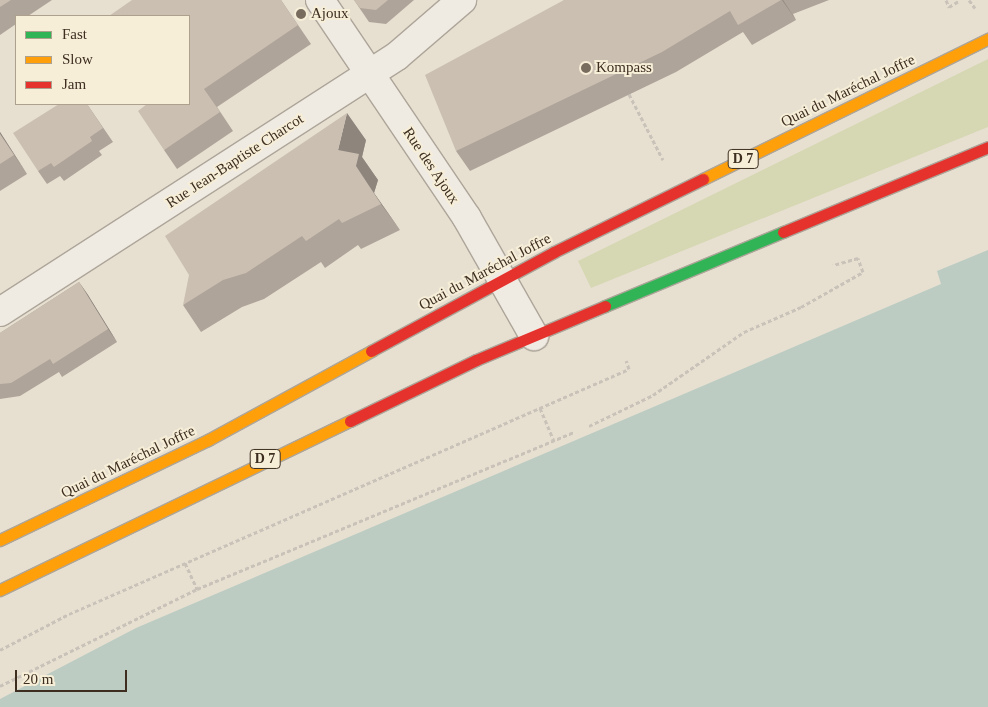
<!DOCTYPE html>
<meta charset="utf-8">
<style>
body{margin:0}
#map{position:relative;width:988px;height:707px;overflow:hidden;background:#e7e0d1;font-family:Georgia,serif}
div>[style]{position:absolute}
.green>*{inset:0;background:#d6d7b3}
.water>*{inset:0;background:#bcccc2}
.path>*{height:3px;margin-top:-1.5px;transform-origin:0;background:repeating-linear-gradient(90deg,#c8c2b9 0 4px,transparent 0 6.5px)}
.roads{filter:drop-shadow(1px 0 #ada599) drop-shadow(-1px 0 #ada599) drop-shadow(0 1px #ada599) drop-shadow(0 -1px #ada599)}
.street>*{height:28px;margin:-14px;padding:0 14px;transform-origin:14px;border-radius:14px;background:#efebe3}
.fast>*{height:11px;margin:-5.5px;padding:0 5.5px;transform-origin:5.5px;border-radius:5.5px;background:#30b455}
.slow>*{height:11px;margin:-5.5px;padding:0 5.5px;transform-origin:5.5px;border-radius:5.5px;background:#ff9f0a}
.jam>*{height:11px;margin:-5.5px;padding:0 5.5px;transform-origin:5.5px;border-radius:5.5px;background:#e5322d}
.wall>*{inset:0;background:#afa499}
.shaded-wall>*{inset:0;background:#8e867d}
.building>*{inset:0;background:#cbbfb2}
.dots>*{width:14px;height:14px;translate:-50% -50%;box-sizing:border-box;border:2px solid #f7eed8;border-radius:50%}
span{translate:-50% -50%;white-space:nowrap;text-align:center;line-height:1.15;-webkit-text-stroke:4px #f7eed8;paint-order:stroke}
.shield-label span{padding:1px 4px;background:#f7eed8;border:1px solid;border-radius:4px;-webkit-text-stroke-width:0}
.shield-label{font-size:14px;color:#3d2e20;font-weight:700}
.poi-label{font-size:15px;color:#3d2e20}
.left{translate:0 -50%;text-align:left}
.street-label{font-size:15px;color:#3d2e20}
.legend{position:absolute;left:15px;top:15px;width:175px;height:90px;box-sizing:border-box;background:#f7eed8;border:1px solid #ada18e;margin:0;padding:6px 9px;list-style:none;font-size:15px;color:#3d2e20}
.legend li{display:flex;align-items:center;gap:10px;height:25px}
.legend b{width:25px;border:1px solid #ada18e}
.scale{position:absolute;left:15px;top:670px;width:112px;height:22px;box-sizing:border-box;border:2px solid #3d2e20;border-top:0;padding-left:6px;font-size:15px;line-height:18px;white-space:nowrap;color:#3d2e20;-webkit-text-stroke:4px #f7eed8;paint-order:stroke}
</style>
<div id="map">
<div class="green">
<i style="clip-path:polygon(988px 59px,988px 127px,591px 288px,578px 261px)"></i>
</div>
<div class="water">
<i style="clip-path:polygon(988px 250px,988px 707px,0 707px,0 699px,136px 628px,941px 284px,937px 271px)"></i>
</div>
<div class="path">
<i style="left:946px;top:0;width:8px;rotate:67deg"></i>
<i style="left:949px;top:7px;width:13px;rotate:-32deg"></i>
<i style="left:969px;top:0;width:10px;rotate:53deg"></i>
<i style="left:629px;top:94px;width:74px;rotate:62.7deg"></i>
<i style="left:540px;top:408px;width:36px;rotate:67deg"></i>
<i style="left:589px;top:426px;width:71px;rotate:-25.8deg"></i>
<i style="left:653px;top:395px;width:111px;rotate:-34.7deg"></i>
<i style="left:744px;top:332px;width:62px;rotate:-23.7deg"></i>
<i style="left:801px;top:307px;width:71px;rotate:-29.4deg"></i>
<i style="left:863px;top:272px;width:15px;rotate:-110deg"></i>
<i style="left:858px;top:258px;width:26px;rotate:164deg"></i>
<i style="left:185px;top:563px;width:29px;rotate:65deg"></i>
<i style="left:0;top:650px;width:78px;rotate:-27.6deg"></i>
<i style="left:69px;top:614px;width:611px;rotate:-23.63deg"></i>
<i style="left:629px;top:369px;width:9px;rotate:-108deg"></i>
<i style="left:0;top:686px;width:220px;rotate:-26.2deg"></i>
<i style="left:197px;top:589px;width:408px;rotate:-22.6deg"></i>
</div>
<div class="roads">
<div class="street">
<i style="left:320px;top:0;width:263px;rotate:56deg"></i>
<i style="left:467px;top:218px;width:136px;rotate:60.4deg"></i>
<i style="left:0;top:312px;width:472px;rotate:-32.8deg"></i>
<i style="left:397px;top:56px;width:86px;rotate:-40.7deg"></i>
</div>
<div class="fast">
<i style="left:605px;top:306px;width:193px;rotate:-22.6deg"></i>
</div>
<div class="slow">
<i style="left:703px;top:179px;width:318px;rotate:-26.2deg"></i>
<i style="left:0;top:540px;width:231px;rotate:-25.7deg"></i>
<i style="left:208px;top:440px;width:186px;rotate:-28.6deg"></i>
<i style="left:0;top:590px;width:389px;rotate:-25.8deg"></i>
</div>
<div class="jam">
<i style="left:783px;top:232px;width:222px;rotate:-22.5deg"></i>
<i style="left:371px;top:351px;width:208px;rotate:-28.4deg"></i>
<i style="left:554px;top:252px;width:166px;rotate:-26.1deg"></i>
<i style="left:350px;top:421px;width:140px;rotate:-25.8deg"></i>
<i style="left:476px;top:360px;width:140px;rotate:-22.7deg"></i>
</div>
</div>
<div class="wall">
<i style="clip-path:polygon(0 0,52px 0,28px 16px,16px 16px,16px 24px,0 35px)"></i>
<i style="clip-path:polygon(281px 0,311px 44px,217px 107px,233px 131px,177px 169px,164px 150px,189px 104px)"></i>
<i style="clip-path:polygon(354px 0,414px 0,386px 24px,369px 22px)"></i>
<i style="clip-path:polygon(564px 0,829px 0,793px 14px,796px 20px,752px 45px,743px 32px,676px 72px,470px 171px,456px 151px)"></i>
<i style="clip-path:polygon(87px 104px,113px 142px,99px 151px,102px 155px,64px 181px,60px 176px,47px 184px,38px 171px)"></i>
<i style="clip-path:polygon(0 132px,27px 174px,0 191px)"></i>
<i style="clip-path:polygon(366px 140px,362px 157px,378px 180px,374px 193px,400px 230px,361px 249px,358px 245px,325px 268px,321px 262px,264px 299px,242px 307px,201px 332px,183px 305px)"></i>
<i style="clip-path:polygon(79px 282px,88px 295px,117px 342px,62px 377px,59px 372px,20px 396px,0 399px,0 333px)"></i>
</div>
<div class="shaded-wall">
<i style="clip-path:polygon(782px 0,783px 0,796px 20px)"></i>
<i style="clip-path:polygon(347px 113px,366px 140px,362px 157px,378px 180px,374px 193px,400px 230px,381px 204px,338px 150px)"></i>
<i style="clip-path:polygon(0 132px,27px 174px,0 134px)"></i>
<i style="clip-path:polygon(79px 282px,88px 295px,117px 342px,108px 329px)"></i>
</div>
<div class="building">
<i style="clip-path:polygon(0 0,11px 0,0 7px)"></i>
<i style="clip-path:polygon(132px 0,281px 0,298px 25px,204px 89px,220px 112px,164px 150px,138px 111px,147px 104px,189px 104px,189px 16px,109px 16px)"></i>
<i style="clip-path:polygon(354px 0,388px 0,376px 10px,360px 8px)"></i>
<i style="clip-path:polygon(564px 0,781px 0,738px 25px,730px 11px,662px 52px,456px 151px,425px 75px)"></i>
<i style="clip-path:polygon(59px 104px,87px 104px,103px 128px,90px 137px,92px 141px,54px 167px,51px 163px,38px 171px,13px 133px)"></i>
<i style="clip-path:polygon(347px 113px,338px 150px,359px 154px,356px 166px,381px 204px,342px 223px,339px 219px,306px 241px,302px 236px,246px 273px,223px 280px,183px 305px,189px 275px,165px 236px)"></i>
<i style="clip-path:polygon(0 134px,14px 155px,0 164px)"></i>
<i style="clip-path:polygon(79px 282px,108px 329px,53px 364px,50px 359px,11px 383px,0 384px,0 333px)"></i>
</div>
<div class="dots">
<i style="left:301px;top:14px;background:#786c5e"></i>
<i style="left:586px;top:68px;background:#786c5e"></i>
</div>
<div class="shield-label">
<span style="left:743px;top:159px">D 7</span>
<span style="left:265px;top:459px">D 7</span>
</div>
<div class="poi-label">
<span class="left" style="left:311px;top:14px">Ajoux</span>
<span class="left" style="left:596px;top:68px">Kompass</span>
</div>
<div class="street-label">
<span style="left:848px;top:91px;rotate:-26deg">Quai du Maréchal Joffre</span>
<span style="left:235px;top:161px;rotate:-33deg">Rue Jean-Baptiste Charcot</span>
<span style="left:431px;top:166px;rotate:56deg">Rue des Ajoux</span>
<span style="left:485px;top:272px;rotate:-28deg">Quai du Maréchal Joffre</span>
<span style="left:128px;top:462px;rotate:-26deg">Quai du Maréchal Joffre</span>
</div>
<ul class="legend">
<li><b style="height:6px;background:#30b455"></b>Fast</li>
<li><b style="height:6px;background:#ff9f0a"></b>Slow</li>
<li><b style="height:6px;background:#e5322d"></b>Jam</li>
</ul>
<div class="scale">20 m</div>
</div>
